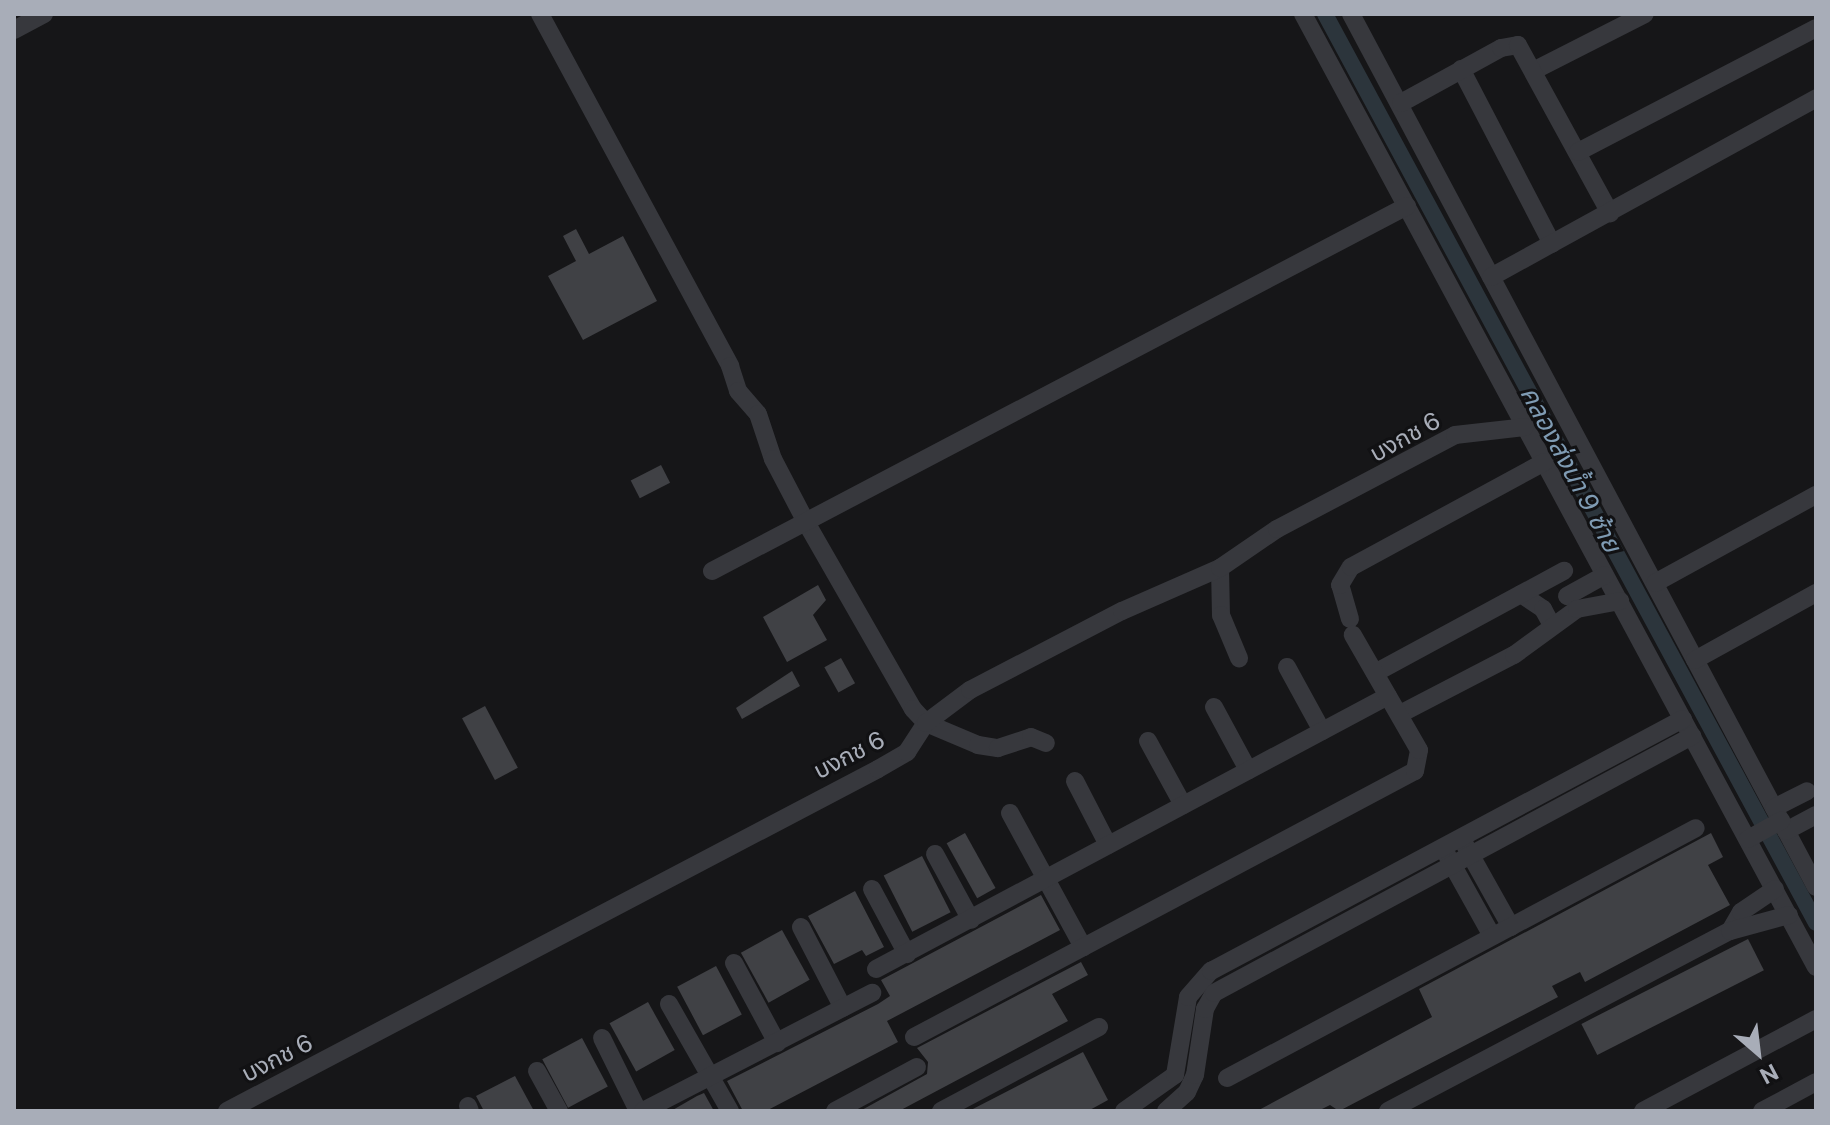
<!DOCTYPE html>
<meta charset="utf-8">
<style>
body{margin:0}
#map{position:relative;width:1830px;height:1125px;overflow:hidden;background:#161618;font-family:"Public Sans","Noto Sans Thai",sans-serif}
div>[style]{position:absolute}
.canal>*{height:16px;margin:-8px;padding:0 8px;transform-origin:8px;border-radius:8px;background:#2c353c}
.building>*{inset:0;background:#404145;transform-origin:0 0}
.minor>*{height:18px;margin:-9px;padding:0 9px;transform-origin:9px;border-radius:9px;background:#37383d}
span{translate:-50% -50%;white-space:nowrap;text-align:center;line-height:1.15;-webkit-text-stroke:6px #111113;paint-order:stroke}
.street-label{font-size:24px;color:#a8adb8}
.water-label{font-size:26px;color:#7f9bb3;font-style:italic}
.frame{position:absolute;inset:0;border:16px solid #a8adb8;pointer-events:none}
.north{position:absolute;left:1718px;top:1013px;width:80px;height:80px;-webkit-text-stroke:6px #111113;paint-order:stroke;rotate:152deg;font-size:22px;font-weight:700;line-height:32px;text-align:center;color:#a8adb8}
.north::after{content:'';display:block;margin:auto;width:28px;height:36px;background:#a8adb8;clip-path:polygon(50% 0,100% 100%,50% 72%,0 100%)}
</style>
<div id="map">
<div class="canal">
<i style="left:1325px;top:14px;width:1033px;rotate:61.62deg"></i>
</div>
<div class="building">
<i style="clip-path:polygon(576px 229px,589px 254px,623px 236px,657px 301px,583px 340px,548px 276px,576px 261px,563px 236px)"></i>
<i style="left:661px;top:465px;width:20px;height:34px;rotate:63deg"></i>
<i style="clip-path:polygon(818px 585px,826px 600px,813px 615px,827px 640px,787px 662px,763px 617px)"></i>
<i style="left:841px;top:658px;width:29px;height:19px;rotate:61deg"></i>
<i style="clip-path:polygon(792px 671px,800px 686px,742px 719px,736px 708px)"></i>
<i style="left:485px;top:706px;width:70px;height:26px;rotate:62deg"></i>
<i style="left:965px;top:833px;width:63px;height:21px;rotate:61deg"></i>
<i style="clip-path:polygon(1711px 833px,1723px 857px,1708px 865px,1730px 905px,1585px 982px,1580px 972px,1552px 986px,1558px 997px,1339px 1111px,1330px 1105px,1318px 1111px,1257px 1111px,1432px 1017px,1419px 989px)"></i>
<i style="left:922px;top:856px;width:63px;height:43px;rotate:63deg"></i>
<i style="clip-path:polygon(855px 891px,884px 947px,866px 956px,862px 950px,834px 964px,808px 916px)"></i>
<i style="clip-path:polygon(1041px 895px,1060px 930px,887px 1021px,898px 1042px,766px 1111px,743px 1111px,727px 1081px,878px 1004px,890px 996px,881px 980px)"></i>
<i style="left:782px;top:930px;width:57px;height:47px;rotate:61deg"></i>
<i style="left:1748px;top:939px;width:35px;height:187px;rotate:63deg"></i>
<i style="clip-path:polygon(1081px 962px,1088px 975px,1052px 994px,1068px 1021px,899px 1111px,860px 1111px,927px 1074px,928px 1062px,917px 1048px)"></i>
<i style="left:716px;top:966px;width:55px;height:44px;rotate:62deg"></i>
<i style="left:648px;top:1002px;width:55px;height:44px;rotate:61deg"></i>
<i style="left:582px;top:1038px;width:55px;height:45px;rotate:62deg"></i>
<i style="clip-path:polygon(1083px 1052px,1108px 1100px,1088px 1111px,969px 1111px)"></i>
<i style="clip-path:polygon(515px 1076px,534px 1111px,484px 1111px,476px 1096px)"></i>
<i style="clip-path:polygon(704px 1093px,714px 1111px,671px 1111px,697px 1096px)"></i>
</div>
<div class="minor">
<i style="left:540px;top:14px;width:400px;rotate:61.6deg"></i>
<i style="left:730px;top:366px;width:26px;rotate:72deg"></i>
<i style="left:738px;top:391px;width:30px;rotate:49deg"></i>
<i style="left:758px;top:414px;width:47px;rotate:71.6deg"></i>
<i style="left:773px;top:459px;width:73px;rotate:62.4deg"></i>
<i style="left:807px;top:524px;width:213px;rotate:60.2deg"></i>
<i style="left:913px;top:709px;width:19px;rotate:47deg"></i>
<i style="left:926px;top:723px;width:56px;rotate:22.9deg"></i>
<i style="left:978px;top:745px;width:20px;rotate:9deg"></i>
<i style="left:998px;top:748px;width:35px;rotate:-18deg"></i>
<i style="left:1031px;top:737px;width:16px;rotate:22deg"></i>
<i style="left:1303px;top:14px;width:1082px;rotate:61.71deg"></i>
<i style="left:1351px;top:14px;width:989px;rotate:61.96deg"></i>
<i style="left:14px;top:30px;width:34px;rotate:-28deg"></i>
<i style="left:1461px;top:69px;width:197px;rotate:62.5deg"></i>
<i style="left:1535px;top:70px;width:123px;rotate:-27deg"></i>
<i style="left:1401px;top:103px;width:114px;rotate:-28.8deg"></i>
<i style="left:1501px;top:48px;width:17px;rotate:-10deg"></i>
<i style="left:1518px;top:45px;width:192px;rotate:61.3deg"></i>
<i style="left:1578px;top:152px;width:268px;rotate:-27.5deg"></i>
<i style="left:1491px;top:277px;width:371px;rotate:-28.8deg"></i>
<i style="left:1220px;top:568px;width:47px;rotate:88.8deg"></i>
<i style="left:1221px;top:615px;width:47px;rotate:67.3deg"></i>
<i style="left:712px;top:571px;width:785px;rotate:-27.71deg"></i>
<i style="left:1655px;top:583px;width:183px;rotate:-28.7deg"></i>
<i style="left:1521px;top:594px;width:27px;rotate:34deg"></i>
<i style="left:1543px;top:609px;width:18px;rotate:61deg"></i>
<i style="left:1567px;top:596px;width:43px;rotate:-28.9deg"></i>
<i style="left:1350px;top:619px;width:35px;rotate:-106deg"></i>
<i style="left:1340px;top:585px;width:21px;rotate:-59deg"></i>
<i style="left:1351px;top:567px;width:220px;rotate:-28.5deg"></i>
<i style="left:1695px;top:660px;width:138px;rotate:-29deg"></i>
<i style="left:1287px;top:667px;width:73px;rotate:61.3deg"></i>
<i style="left:1375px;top:673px;width:215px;rotate:-28.4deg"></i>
<i style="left:1214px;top:707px;width:72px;rotate:61.6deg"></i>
<i style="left:1400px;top:714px;width:128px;rotate:-27.4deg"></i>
<i style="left:1514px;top:655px;width:78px;rotate:-36.1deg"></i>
<i style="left:1577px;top:609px;width:44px;rotate:-10.5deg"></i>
<i style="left:1148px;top:741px;width:73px;rotate:61.3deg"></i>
<i style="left:1075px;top:781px;width:72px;rotate:62.7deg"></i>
<i style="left:1774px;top:808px;width:37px;rotate:-27deg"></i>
<i style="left:1010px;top:813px;width:153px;rotate:61.4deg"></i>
<i style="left:1786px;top:831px;width:34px;rotate:-28deg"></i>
<i style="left:1748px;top:839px;width:38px;rotate:-29deg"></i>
<i style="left:1465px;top:845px;width:94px;rotate:60.7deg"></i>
<i style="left:935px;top:854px;width:75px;rotate:61.4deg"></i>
<i style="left:1447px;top:855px;width:93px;rotate:60.9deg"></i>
<i style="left:872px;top:889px;width:74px;rotate:61.7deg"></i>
<i style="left:801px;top:927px;width:91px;rotate:62.6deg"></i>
<i style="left:1730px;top:931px;width:22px;rotate:-60deg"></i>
<i style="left:1741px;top:912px;width:41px;rotate:-34.1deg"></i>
<i style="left:734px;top:963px;width:91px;rotate:61.7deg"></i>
<i style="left:876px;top:969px;width:580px;rotate:-28.07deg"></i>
<i style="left:669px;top:1004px;width:123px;rotate:60.3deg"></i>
<i style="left:914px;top:1037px;width:567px;rotate:-27.97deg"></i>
<i style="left:1415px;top:771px;width:21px;rotate:-79deg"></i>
<i style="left:1419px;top:750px;width:133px;rotate:-119.9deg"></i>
<i style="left:602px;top:1038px;width:81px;rotate:63.7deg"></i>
<i style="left:537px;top:1071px;width:46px;rotate:61.2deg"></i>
<i style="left:1227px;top:1078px;width:531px;rotate:-28.06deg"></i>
<i style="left:468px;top:1106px;width:5px;rotate:68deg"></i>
<i style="left:227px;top:1111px;width:735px;rotate:-27.71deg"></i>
<i style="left:878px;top:769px;width:34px;rotate:-30deg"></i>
<i style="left:907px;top:752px;width:35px;rotate:-57deg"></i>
<i style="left:926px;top:723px;width:55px;rotate:-36.9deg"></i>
<i style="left:970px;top:690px;width:171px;rotate:-27.5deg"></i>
<i style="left:1122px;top:611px;width:107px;rotate:-23.7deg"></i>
<i style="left:1220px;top:568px;width:69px;rotate:-34.4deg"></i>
<i style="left:1277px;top:529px;width:201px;rotate:-27.8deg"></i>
<i style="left:1455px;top:435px;width:70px;rotate:-6.5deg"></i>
<i style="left:643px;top:1111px;width:258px;rotate:-27.3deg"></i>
<i style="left:835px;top:1111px;width:93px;rotate:-28.2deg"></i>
<i style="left:941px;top:1111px;width:179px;rotate:-28deg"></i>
<i style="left:1124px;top:1111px;width:62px;rotate:-35.2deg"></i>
<i style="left:1175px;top:1075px;width:79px;rotate:-80.5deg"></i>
<i style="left:1188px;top:997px;width:35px;rotate:-49deg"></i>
<i style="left:1211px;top:971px;width:535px;rotate:-28.1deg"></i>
<i style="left:1166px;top:1111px;width:28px;rotate:-42deg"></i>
<i style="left:1187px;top:1092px;width:19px;rotate:-65deg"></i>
<i style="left:1195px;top:1075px;width:67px;rotate:-81.4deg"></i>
<i style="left:1205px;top:1009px;width:18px;rotate:-61deg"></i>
<i style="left:1214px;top:993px;width:543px;rotate:-28.27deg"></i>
<i style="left:1388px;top:1111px;width:386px;rotate:-27.8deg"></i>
<i style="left:1730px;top:931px;width:61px;rotate:-15.2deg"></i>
<i style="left:1643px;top:1111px;width:196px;rotate:-28deg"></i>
<i style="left:1762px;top:1111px;width:61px;rotate:-28.2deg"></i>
</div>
<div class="street-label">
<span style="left:1405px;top:437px;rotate:-29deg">บงกช 6</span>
<span style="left:849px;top:755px;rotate:-27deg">บงกช 6</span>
<span style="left:277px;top:1058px;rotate:-27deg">บงกช 6</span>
</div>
<div class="water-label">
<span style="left:1571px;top:469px;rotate:62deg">คลองส่งน้ำ 9 ซ้าย</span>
</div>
<div class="frame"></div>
<div class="north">N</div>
</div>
